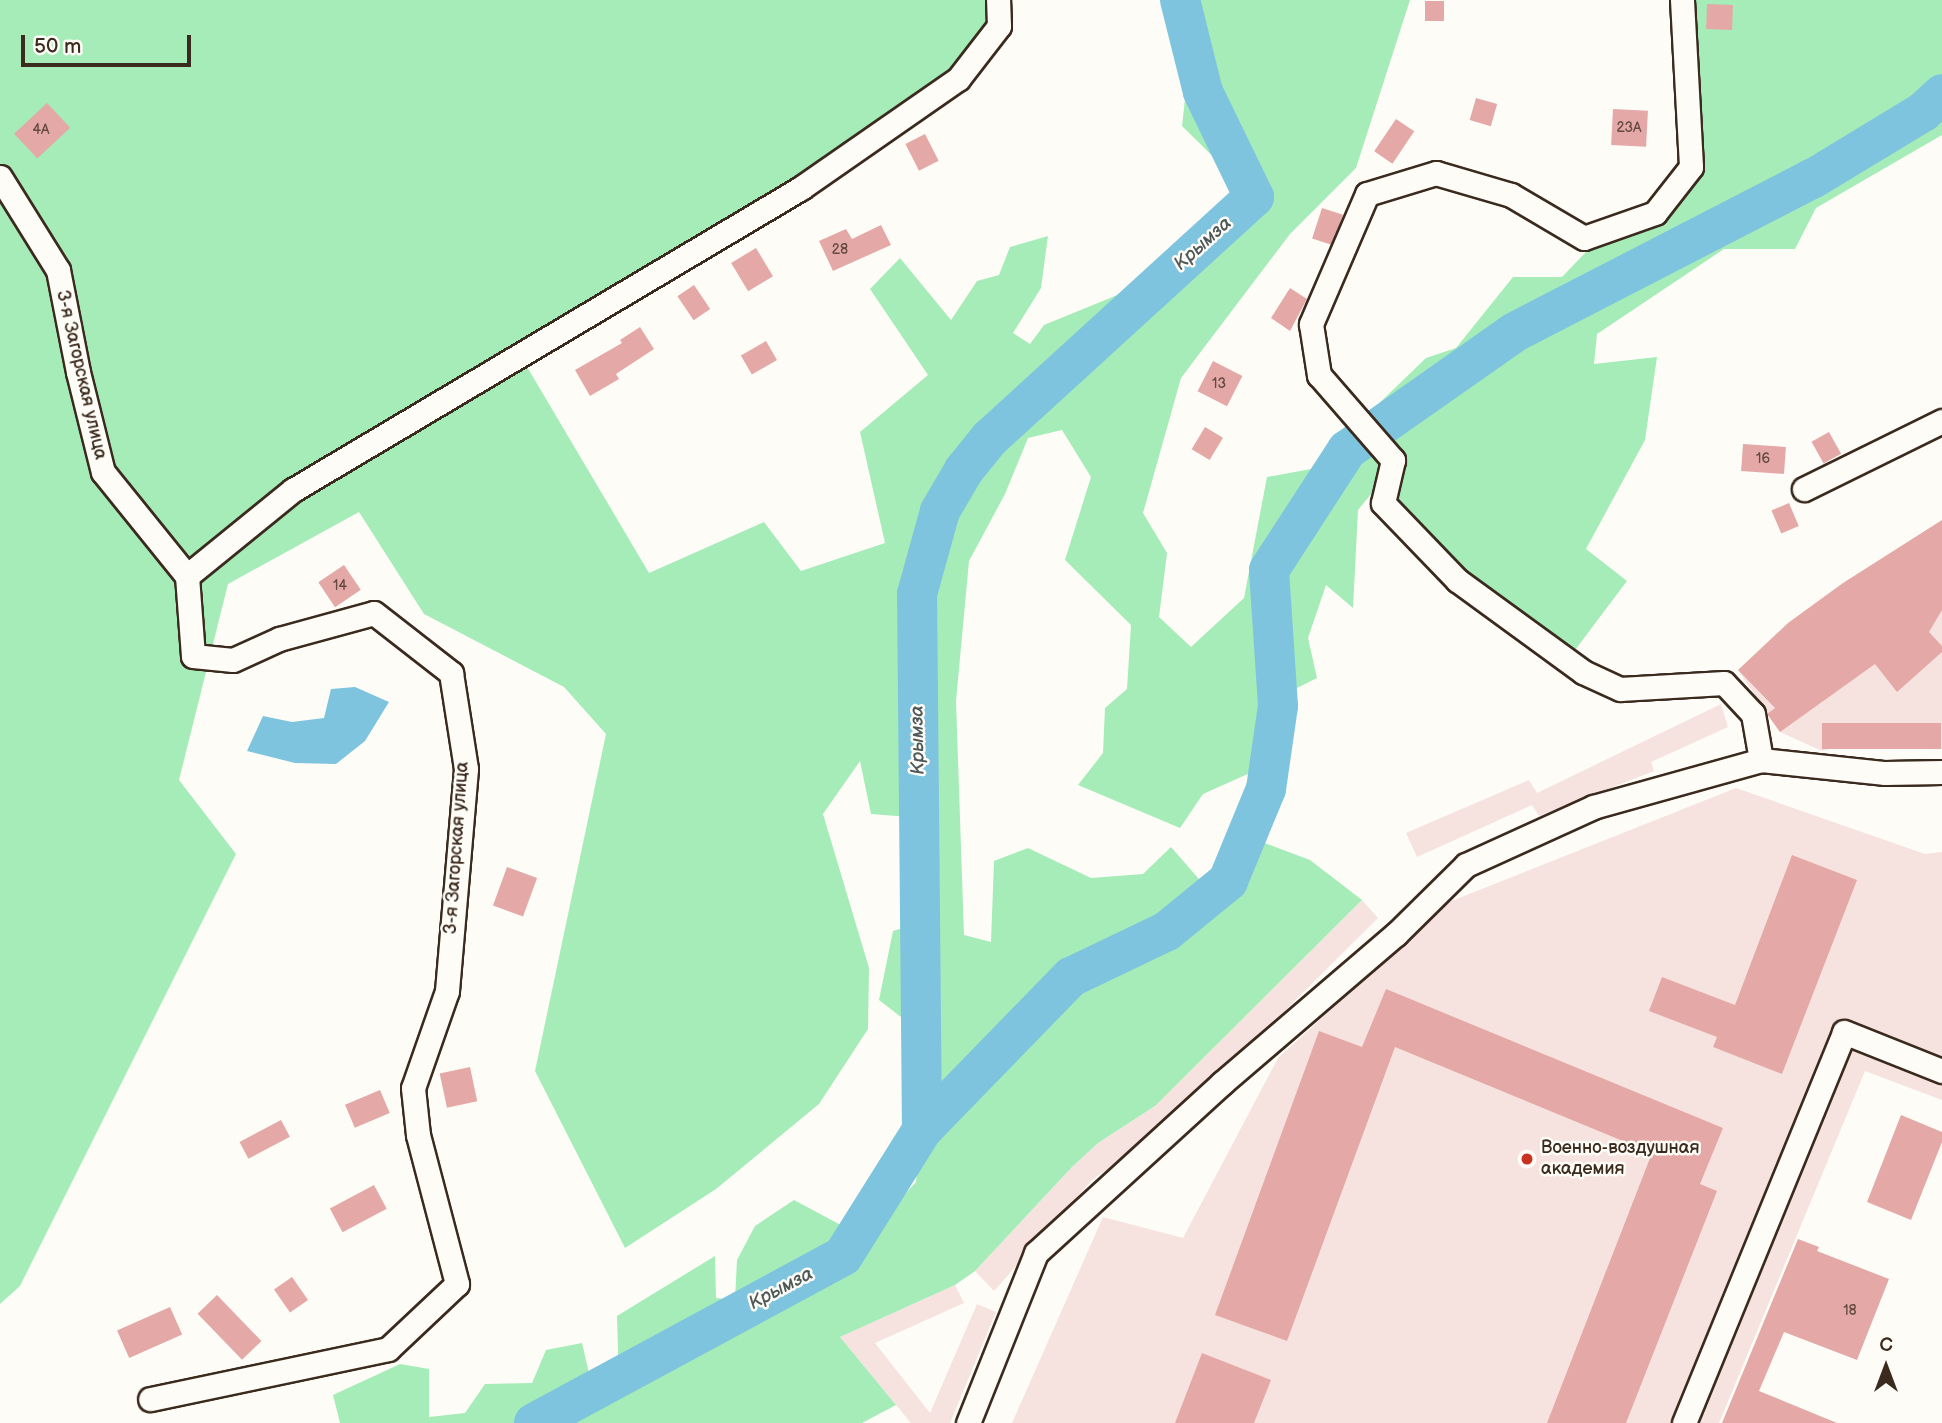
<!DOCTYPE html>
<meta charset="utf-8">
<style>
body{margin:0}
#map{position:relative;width:1942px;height:1423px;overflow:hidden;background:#fdfcf7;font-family:"Balsamiq Sans",sans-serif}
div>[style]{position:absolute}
.built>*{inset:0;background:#f6e3df}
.green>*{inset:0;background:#a5ecb8}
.water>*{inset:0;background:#7ec4df}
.river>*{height:40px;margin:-20px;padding:0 20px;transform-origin:20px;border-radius:20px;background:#7ec4df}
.building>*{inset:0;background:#e4a9a7;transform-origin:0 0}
.roads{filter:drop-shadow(2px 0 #3b2a1e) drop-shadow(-2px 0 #3b2a1e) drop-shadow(0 2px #3b2a1e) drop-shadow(0 -2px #3b2a1e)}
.minor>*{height:23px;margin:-11.5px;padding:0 11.5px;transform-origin:11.5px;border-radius:11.5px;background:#fdfcf7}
.dots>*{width:19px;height:19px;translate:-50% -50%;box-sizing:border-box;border:4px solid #fdfcf7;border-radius:50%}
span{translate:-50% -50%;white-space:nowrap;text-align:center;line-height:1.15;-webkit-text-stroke:5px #fdfcf7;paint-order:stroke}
.number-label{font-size:14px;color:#654a40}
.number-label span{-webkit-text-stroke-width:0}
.street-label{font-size:18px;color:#3b2a1e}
.poi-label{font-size:18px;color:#3b2a1e}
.left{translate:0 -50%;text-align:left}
.water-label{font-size:19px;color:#4f5858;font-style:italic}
.north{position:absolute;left:1851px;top:1332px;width:70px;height:70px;-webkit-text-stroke:5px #fdfcf7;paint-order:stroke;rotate:0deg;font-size:19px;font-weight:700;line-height:28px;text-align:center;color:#3b2a1e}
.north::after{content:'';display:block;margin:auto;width:24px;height:32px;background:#3b2a1e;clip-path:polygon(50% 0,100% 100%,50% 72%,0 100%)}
.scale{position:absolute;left:21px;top:35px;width:170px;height:32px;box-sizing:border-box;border:4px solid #3b2a1e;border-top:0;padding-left:9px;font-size:21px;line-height:24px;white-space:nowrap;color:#3b2a1e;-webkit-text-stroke:5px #fdfcf7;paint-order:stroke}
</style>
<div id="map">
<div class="built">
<i style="clip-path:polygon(1942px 538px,1942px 749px,1872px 738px,1822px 751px,1780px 732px,1738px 670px)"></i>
<i style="clip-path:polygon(1721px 704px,1728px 727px,1651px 762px,1654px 771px,1539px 816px,1532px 805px,1417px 857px,1406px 833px,1529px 780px,1537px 793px)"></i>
<i style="clip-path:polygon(1736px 788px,1925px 854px,1942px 852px,1942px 1100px,1865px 1071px,1719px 1423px,1012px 1423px,1103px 1217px,1183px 1238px,1278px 1058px,1449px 902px)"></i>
<i style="clip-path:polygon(1362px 900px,1378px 918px,1165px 1130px,1093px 1179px,994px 1291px,975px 1271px,1072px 1167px,1098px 1143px,1155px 1106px)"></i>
<i style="clip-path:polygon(955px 1285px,964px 1303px,875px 1343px,930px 1413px,977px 1304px,996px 1312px,950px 1423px,911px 1423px,840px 1337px)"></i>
</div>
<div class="green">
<i style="clip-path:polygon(0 0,998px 0,999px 26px,958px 79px,520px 355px,649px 573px,764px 522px,801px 571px,885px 543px,860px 432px,928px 375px,870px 289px,900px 258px,951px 320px,977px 281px,999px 275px,1010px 247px,1048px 236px,1041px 288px,1013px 333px,1030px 344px,1044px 325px,1159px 278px,1199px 266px,1254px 197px,1182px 126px,1193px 28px,1169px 0,1410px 0,1356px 168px,1290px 234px,1181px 378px,1143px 513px,1167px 553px,1159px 617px,1191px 647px,1244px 598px,1267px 477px,1311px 469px,1426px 358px,1456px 348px,1513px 277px,1562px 277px,1607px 230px,1681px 191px,1681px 0,1942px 0,1942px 135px,1816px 208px,1795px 249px,1724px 249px,1597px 334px,1594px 364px,1657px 357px,1645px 440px,1586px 549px,1627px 581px,1569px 658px,1460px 568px,1396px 508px,1395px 465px,1358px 510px,1353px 608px,1326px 585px,1308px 638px,1317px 678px,1275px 699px,1275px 762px,1203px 794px,1180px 828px,1078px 785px,1103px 753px,1105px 708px,1127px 689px,1131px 625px,1065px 560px,1091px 477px,1062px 430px,1028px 438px,1005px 494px,969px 561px,956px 701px,964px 935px,991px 942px,994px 861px,1028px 848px,1091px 878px,1143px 874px,1171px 847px,1205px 886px,1254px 839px,1310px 860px,1362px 900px,1155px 1106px,1098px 1143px,1072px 1167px,975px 1271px,955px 1285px,840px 1337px,896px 1405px,862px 1423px,340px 1423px,333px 1395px,400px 1364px,429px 1369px,429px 1417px,465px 1413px,485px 1384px,532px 1383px,546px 1350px,582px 1343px,592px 1386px,619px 1386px,617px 1316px,715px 1256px,716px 1298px,735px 1300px,737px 1260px,755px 1226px,794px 1200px,865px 1238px,916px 1182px,927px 1037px,879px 1000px,893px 931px,923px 922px,935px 819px,871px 814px,860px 761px,823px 814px,869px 968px,868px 1029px,819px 1104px,716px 1189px,625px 1248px,535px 1071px,606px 734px,564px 687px,424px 614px,359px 512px,228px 584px,179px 780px,236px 854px,20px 1286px,0 1304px)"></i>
</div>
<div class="water">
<i style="clip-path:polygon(355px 687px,389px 702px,365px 741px,336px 764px,295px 763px,247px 751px,263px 716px,292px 722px,324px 718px,331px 689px)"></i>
</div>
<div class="river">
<i style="left:922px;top:1130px;width:214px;rotate:-45.8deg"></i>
<i style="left:1071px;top:977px;width:106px;rotate:-25.6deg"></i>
<i style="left:1167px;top:931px;width:79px;rotate:-39.3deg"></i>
<i style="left:1228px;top:881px;width:100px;rotate:-67.6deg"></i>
<i style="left:1266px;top:789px;width:84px;rotate:-81.8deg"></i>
<i style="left:1278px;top:706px;width:136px;rotate:-93.8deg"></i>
<i style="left:1269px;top:570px;width:143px;rotate:-57deg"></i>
<i style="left:1347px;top:450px;width:205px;rotate:-35.1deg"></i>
<i style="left:1515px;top:332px;width:336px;rotate:-27.3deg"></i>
<i style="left:1814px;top:178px;width:127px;rotate:-31.2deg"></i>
<i style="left:1923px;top:112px;width:26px;rotate:-43deg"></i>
<i style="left:534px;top:1423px;width:351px;rotate:-28.4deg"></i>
<i style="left:843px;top:1256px;width:149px;rotate:-57.9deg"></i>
<i style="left:922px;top:1130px;width:536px;rotate:-90.53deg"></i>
<i style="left:917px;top:594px;width:86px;rotate:-74.5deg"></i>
<i style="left:940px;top:511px;width:48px;rotate:-59.7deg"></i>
<i style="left:964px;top:470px;width:40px;rotate:-51deg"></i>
<i style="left:989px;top:439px;width:359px;rotate:-42.4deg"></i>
<i style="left:1254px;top:197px;width:117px;rotate:-115.9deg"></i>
<i style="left:1203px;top:92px;width:95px;rotate:-104deg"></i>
</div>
<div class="building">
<i style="left:1425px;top:1px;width:19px;height:20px"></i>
<i style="left:1707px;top:4px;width:26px;height:25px;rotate:2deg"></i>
<i style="left:1476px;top:98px;width:22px;height:23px;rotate:16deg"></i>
<i style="left:47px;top:103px;width:34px;height:45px;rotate:47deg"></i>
<i style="left:1613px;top:109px;width:35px;height:36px;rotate:3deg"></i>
<i style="left:1396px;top:119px;width:22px;height:39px;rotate:34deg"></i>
<i style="left:925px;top:134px;width:30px;height:22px;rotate:63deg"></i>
<i style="left:1322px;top:208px;width:22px;height:32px;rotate:18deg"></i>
<i style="clip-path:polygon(881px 225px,891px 245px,833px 271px,819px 241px,846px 229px,852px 239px)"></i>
<i style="left:756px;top:248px;width:33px;height:29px;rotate:59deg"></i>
<i style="left:694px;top:285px;width:29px;height:20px;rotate:56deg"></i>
<i style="clip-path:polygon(1290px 288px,1307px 299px,1290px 331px,1271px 318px)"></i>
<i style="clip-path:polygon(640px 327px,654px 349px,616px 374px,619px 379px,590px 396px,575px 370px,622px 343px,620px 340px)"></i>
<i style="left:766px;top:341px;width:22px;height:29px;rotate:60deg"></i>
<i style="left:1213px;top:361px;width:33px;height:34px;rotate:27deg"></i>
<i style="left:1205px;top:427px;width:21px;height:26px;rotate:31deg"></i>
<i style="left:1829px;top:432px;width:25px;height:20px;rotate:61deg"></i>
<i style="left:1743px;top:444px;width:43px;height:27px;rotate:4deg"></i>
<i style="left:1789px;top:503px;width:25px;height:19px;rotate:67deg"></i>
<i style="clip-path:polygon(1942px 520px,1942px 610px,1929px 632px,1942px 646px,1942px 652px,1897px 692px,1875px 664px,1780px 732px,1767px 714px,1775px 708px,1738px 670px,1788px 623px,1843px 583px)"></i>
<i style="left:344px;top:565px;width:30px;height:31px;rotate:56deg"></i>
<i style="left:1941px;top:723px;width:26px;height:119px;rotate:90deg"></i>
<i style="clip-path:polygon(1792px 855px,1857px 880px,1782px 1074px,1713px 1047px,1717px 1037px,1649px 1011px,1662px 977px,1735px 1005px)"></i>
<i style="left:507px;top:867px;width:32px;height:41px;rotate:20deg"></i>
<i style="clip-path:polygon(1386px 989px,1723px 1128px,1700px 1184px,1717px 1191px,1626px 1423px,1547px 1423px,1652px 1153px,1395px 1047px,1287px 1341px,1215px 1315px,1319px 1031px,1362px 1047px)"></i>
<i style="left:470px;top:1067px;width:35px;height:31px;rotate:78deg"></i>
<i style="left:380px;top:1090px;width:25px;height:38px;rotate:67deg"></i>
<i style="clip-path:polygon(1901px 1115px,1942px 1132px,1942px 1142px,1911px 1220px,1867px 1202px)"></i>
<i style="left:281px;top:1120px;width:19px;height:47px;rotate:62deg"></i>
<i style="left:374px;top:1185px;width:27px;height:50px;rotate:62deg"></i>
<i style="clip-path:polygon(1798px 1239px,1819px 1247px,1817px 1251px,1889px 1279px,1857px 1360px,1784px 1332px,1759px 1391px,1837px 1423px,1722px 1423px)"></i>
<i style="left:292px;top:1277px;width:28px;height:22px;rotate:55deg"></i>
<i style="left:217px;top:1295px;width:64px;height:27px;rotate:46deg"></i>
<i style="left:170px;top:1307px;width:30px;height:58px;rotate:66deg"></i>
<i style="clip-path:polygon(1202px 1353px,1271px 1380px,1254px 1423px,1175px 1423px)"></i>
</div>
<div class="roads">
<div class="minor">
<i style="left:1682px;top:0;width:167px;rotate:86.9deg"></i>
<i style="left:1691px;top:167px;width:58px;rotate:128deg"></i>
<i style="left:1655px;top:213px;width:75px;rotate:160.6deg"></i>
<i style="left:1584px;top:238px;width:85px;rotate:-149.5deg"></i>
<i style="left:1511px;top:195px;width:78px;rotate:-163.7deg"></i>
<i style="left:1436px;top:173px;width:72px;rotate:163.1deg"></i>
<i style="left:1367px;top:194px;width:142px;rotate:113.3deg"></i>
<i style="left:1311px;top:324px;width:52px;rotate:81.1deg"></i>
<i style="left:1319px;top:375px;width:113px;rotate:49deg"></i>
<i style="left:1393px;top:460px;width:44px;rotate:103.1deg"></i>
<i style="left:1383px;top:503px;width:107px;rotate:46.1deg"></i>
<i style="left:1457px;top:580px;width:156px;rotate:36.1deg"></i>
<i style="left:1583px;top:672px;width:41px;rotate:24.7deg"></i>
<i style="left:1620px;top:689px;width:104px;rotate:-3.3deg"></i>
<i style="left:1724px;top:683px;width:42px;rotate:46.9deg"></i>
<i style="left:1753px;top:714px;width:47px;rotate:80.1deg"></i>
<i style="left:0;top:177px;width:110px;rotate:58.1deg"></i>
<i style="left:58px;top:270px;width:104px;rotate:78.9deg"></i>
<i style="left:78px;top:372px;width:103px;rotate:76deg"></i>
<i style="left:103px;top:472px;width:134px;rotate:51.1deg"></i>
<i style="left:187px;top:576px;width:80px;rotate:85.7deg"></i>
<i style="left:193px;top:656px;width:40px;rotate:5.7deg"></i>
<i style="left:233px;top:660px;width:51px;rotate:-24.5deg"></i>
<i style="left:279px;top:639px;width:98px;rotate:-15.3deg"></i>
<i style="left:374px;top:613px;width:98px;rotate:37.9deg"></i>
<i style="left:451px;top:673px;width:97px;rotate:81.1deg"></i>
<i style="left:466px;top:769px;width:223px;rotate:94.9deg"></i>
<i style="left:447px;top:991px;width:103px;rotate:109.3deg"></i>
<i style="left:413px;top:1088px;width:47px;rotate:83.9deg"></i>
<i style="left:418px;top:1135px;width:154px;rotate:75.3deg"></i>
<i style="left:457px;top:1284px;width:95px;rotate:136.7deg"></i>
<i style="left:388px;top:1349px;width:243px;rotate:168.1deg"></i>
<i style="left:1804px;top:489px;width:154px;rotate:-26.2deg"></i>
<i style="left:187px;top:576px;width:136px;rotate:-39.1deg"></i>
<i style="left:293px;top:490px;width:591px;rotate:-30.73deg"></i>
<i style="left:801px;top:188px;width:191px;rotate:-34.8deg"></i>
<i style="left:958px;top:79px;width:67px;rotate:-52.3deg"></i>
<i style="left:999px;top:26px;width:26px;rotate:-92deg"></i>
<i style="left:968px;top:1423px;width:183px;rotate:-68.2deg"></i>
<i style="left:1036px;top:1253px;width:252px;rotate:-42.4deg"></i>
<i style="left:1222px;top:1083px;width:229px;rotate:-40.6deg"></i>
<i style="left:1396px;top:934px;width:98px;rotate:-44.6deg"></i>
<i style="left:1466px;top:865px;width:140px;rotate:-24.5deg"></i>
<i style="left:1593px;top:807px;width:174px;rotate:-15.6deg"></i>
<i style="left:1761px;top:760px;width:125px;rotate:6deg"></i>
<i style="left:1885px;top:773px;width:57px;rotate:-1deg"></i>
<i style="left:1684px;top:1423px;width:422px;rotate:-67.7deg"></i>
<i style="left:1844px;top:1032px;width:105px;rotate:21.7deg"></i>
</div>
</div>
<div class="dots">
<i style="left:1527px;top:1159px;background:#c8321e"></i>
</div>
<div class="number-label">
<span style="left:1629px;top:128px">23А</span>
<span style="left:41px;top:130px">4А</span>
<span style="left:840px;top:250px">28</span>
<span style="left:1219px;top:384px">13</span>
<span style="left:1763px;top:459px">16</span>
<span style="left:340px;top:586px">14</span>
<span style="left:1850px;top:1311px">18</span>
</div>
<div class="street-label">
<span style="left:81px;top:375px;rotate:77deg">3-я Загорская улица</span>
<span style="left:457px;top:848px;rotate:-86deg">3-я Загорская улица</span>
</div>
<div class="poi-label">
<span class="left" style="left:1541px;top:1159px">Военно-воздушная<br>академия</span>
</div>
<div class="water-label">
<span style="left:1203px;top:244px;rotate:-42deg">Крымза</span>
<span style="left:918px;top:740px;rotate:-91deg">Крымза</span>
<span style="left:781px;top:1289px;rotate:-28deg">Крымза</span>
</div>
<div class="north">С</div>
<div class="scale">50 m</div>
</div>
